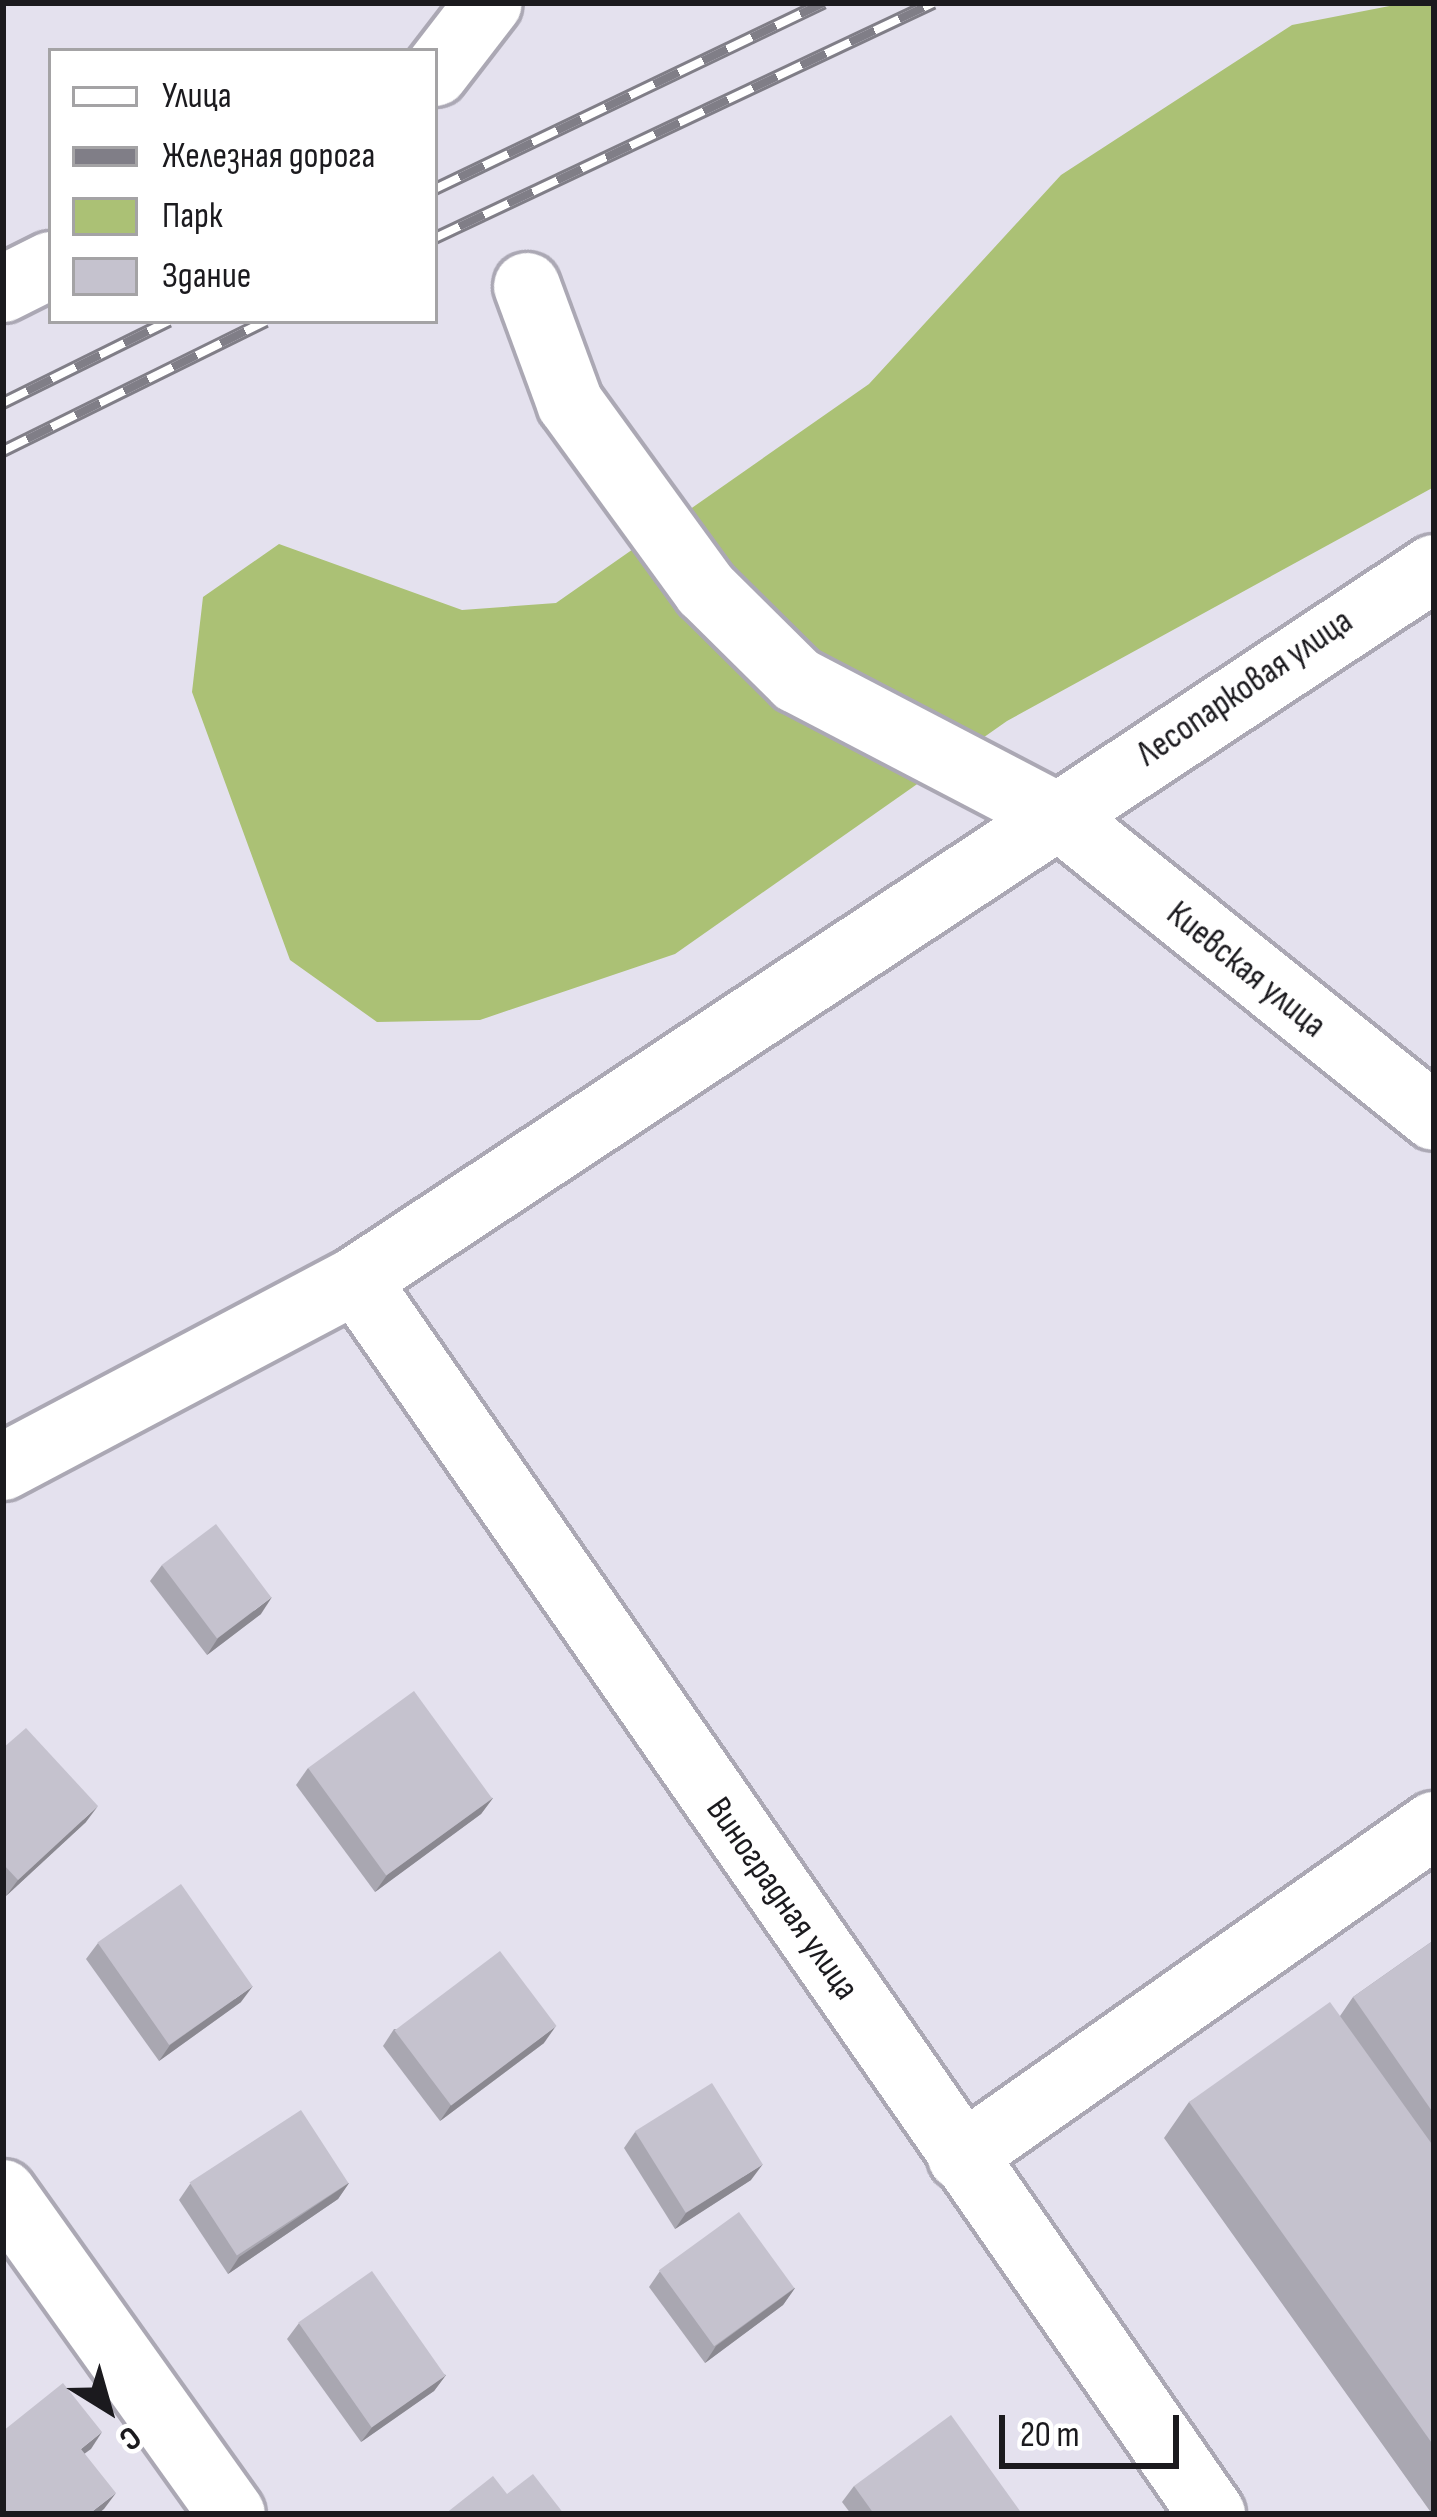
<!DOCTYPE html>
<meta charset="utf-8">
<style>
body{margin:0}
#map{position:relative;width:1437px;height:2517px;overflow:hidden;background:#e4e1ee;font-family:"Sofia Sans Condensed",sans-serif}
div>[style]{position:absolute}
.green>*{inset:0;background:#abc175}
.roads{filter:drop-shadow(3px 0 #aba8b4) drop-shadow(-3px 0 #aba8b4) drop-shadow(0 3px #aba8b4) drop-shadow(0 -3px #aba8b4)}
.minor>*{height:66px;margin:-33px;padding:0 33px;transform-origin:33px;border-radius:33px;background:#fff}
.rail>*{height:14px;margin-top:-7px;transform-origin:0;background:repeating-linear-gradient(90deg,#fff 0 27px,#807e87 0 54px);box-sizing:border-box;border-block:3px solid #807e87}
.wall>*{inset:0;background:#a9a7b1}
.shaded-wall>*{inset:0;background:#8a8890}
.building>*{inset:0;background:#c5c2ce;transform-origin:0 0}
span{translate:-50% -50%;white-space:nowrap;text-align:center;line-height:1.15;-webkit-text-stroke:9px #fff;paint-order:stroke}
.street-label{font-size:36px;color:#1b1a1e}
.frame{position:absolute;inset:0;border:6px solid #1b1a1e;pointer-events:none}
.legend{position:absolute;left:48px;top:48px;width:390px;height:276px;box-sizing:border-box;background:#fff;border:3px solid #a4a3a5;margin:0;padding:15px 21px;list-style:none;font-size:36px;color:#1b1a1e}
.legend li{display:flex;align-items:center;gap:24px;height:60px}
.legend b{width:60px;border:3px solid #a4a3a5}
.north{position:absolute;left:48px;top:2349px;width:120px;height:120px;-webkit-text-stroke:9px #fff;paint-order:stroke;rotate:143deg;font-size:33px;font-weight:700;line-height:48px;text-align:center;color:#1b1a1e}
.north::after{content:'';display:block;margin:auto;width:42px;height:54px;background:#1b1a1e;clip-path:polygon(50% 0,100% 100%,50% 72%,0 100%)}
.scale{position:absolute;left:999px;top:2415px;width:180px;height:54px;box-sizing:border-box;border:6px solid #1b1a1e;border-top:0;padding-left:15px;font-size:36px;line-height:42px;white-space:nowrap;color:#1b1a1e;-webkit-text-stroke:9px #fff;paint-order:stroke}
</style>
<div id="map">
<div class="green">
<i style="clip-path:polygon(1405px 3px,1434px 3px,1434px 487px,1007px 721px,675px 954px,480px 1020px,377px 1022px,290px 960px,192px 692px,203px 597px,279px 544px,462px 610px,556px 603px,869px 384px,1061px 175px,1292px 25px)"></i>
</div>
<div class="roads">
<div class="minor">
<i style="left:435px;top:73px;width:88px;rotate:-52.4deg"></i>
<i style="left:527px;top:286px;width:125px;rotate:69.8deg"></i>
<i style="left:570px;top:403px;width:231px;rotate:54deg"></i>
<i style="left:706px;top:590px;width:128px;rotate:44.7deg"></i>
<i style="left:797px;top:680px;width:298px;rotate:27.6deg"></i>
<i style="left:1061px;top:818px;width:478px;rotate:38.7deg"></i>
<i style="left:3px;top:289px;width:54px;rotate:-26.6deg"></i>
<i style="left:356px;top:1280px;width:1502px;rotate:55.25deg"></i>
<i style="left:3px;top:1467px;width:399px;rotate:-27.9deg"></i>
<i style="left:356px;top:1280px;width:1292px;rotate:-33.44deg"></i>
<i style="left:961px;top:2157px;width:578px;rotate:-35.07deg"></i>
<i style="left:3px;top:2193px;width:394px;rotate:54.5deg"></i>
</div>
</div>
<div class="rail">
<i style="left:435px;top:189px;width:431px;rotate:-25.6deg"></i>
<i style="left:435px;top:238px;width:551px;rotate:-25.26deg"></i>
<i style="left:3px;top:403px;width:185px;rotate:-26.3deg"></i>
<i style="left:3px;top:451px;width:293px;rotate:-26.3deg"></i>
</div>
<div class="wall">
<i style="clip-path:polygon(162px 1565px,261px 1614px,207px 1655px,150px 1581px)"></i>
<i style="clip-path:polygon(3px 1748px,86px 1822px,6px 1896px,3px 1893px)"></i>
<i style="clip-path:polygon(308px 1768px,493px 1798px,481px 1814px,375px 1892px,296px 1785px)"></i>
<i style="clip-path:polygon(1434px 1940px,1434px 2514px,1432px 2514px,1164px 2138px,1189px 2102px,1340px 2016px,1353px 1997px)"></i>
<i style="clip-path:polygon(98px 1943px,241px 2002px,159px 2061px,86px 1959px)"></i>
<i style="clip-path:polygon(394px 2029px,544px 2043px,440px 2121px,383px 2046px)"></i>
<i style="clip-path:polygon(635px 2132px,751px 2180px,675px 2229px,624px 2148px)"></i>
<i style="clip-path:polygon(349px 2183px,338px 2199px,228px 2274px,179px 2200px,190px 2184px)"></i>
<i style="clip-path:polygon(660px 2271px,795px 2288px,783px 2305px,705px 2363px,649px 2287px)"></i>
<i style="clip-path:polygon(299px 2323px,446px 2375px,434px 2391px,361px 2442px,287px 2339px)"></i>
<i style="clip-path:polygon(854px 2486px,1017px 2514px,851px 2514px,842px 2502px)"></i>
</div>
<div class="shaded-wall">
<i style="clip-path:polygon(272px 1597px,261px 1614px,207px 1655px,218px 1638px)"></i>
<i style="clip-path:polygon(493px 1798px,481px 1814px,375px 1892px,387px 1875px)"></i>
<i style="clip-path:polygon(98px 1806px,86px 1822px,6px 1896px,18px 1880px)"></i>
<i style="clip-path:polygon(253px 1986px,241px 2002px,159px 2061px,170px 2045px)"></i>
<i style="clip-path:polygon(556px 2026px,544px 2043px,440px 2121px,451px 2105px)"></i>
<i style="clip-path:polygon(763px 2164px,751px 2180px,675px 2229px,686px 2213px)"></i>
<i style="clip-path:polygon(349px 2183px,338px 2199px,228px 2274px,239px 2257px)"></i>
<i style="clip-path:polygon(795px 2288px,783px 2305px,705px 2363px,716px 2346px)"></i>
<i style="clip-path:polygon(446px 2375px,434px 2391px,361px 2442px,373px 2426px)"></i>
<i style="clip-path:polygon(102px 2432px,91px 2449px,69px 2465px,81px 2449px)"></i>
<i style="clip-path:polygon(116px 2493px,104px 2509px,98px 2514px,89px 2514px)"></i>
</div>
<div class="building">
<i style="left:216px;top:1524px;width:92px;height:68px;rotate:53deg"></i>
<i style="left:414px;top:1691px;width:133px;height:131px;rotate:54deg"></i>
<i style="clip-path:polygon(26px 1728px,98px 1806px,18px 1880px,3px 1864px,3px 1748px)"></i>
<i style="left:181px;top:1884px;width:125px;height:102px;rotate:55deg"></i>
<i style="clip-path:polygon(1434px 1940px,1434px 2114px,1353px 1997px)"></i>
<i style="left:500px;top:1951px;width:94px;height:132px;rotate:53deg"></i>
<i style="clip-path:polygon(1330px 2002px,1434px 2147px,1434px 2446px,1189px 2102px)"></i>
<i style="left:712px;top:2083px;width:96px;height:91px;rotate:58deg"></i>
<i style="left:301px;top:2110px;width:87px;height:133px;rotate:57deg"></i>
<i style="left:739px;top:2212px;width:94px;height:99px;rotate:54deg"></i>
<i style="left:372px;top:2271px;width:128px;height:90px;rotate:55deg"></i>
<i style="clip-path:polygon(63px 2383px,102px 2432px,81px 2449px,116px 2493px,89px 2514px,3px 2514px,3px 2431px)"></i>
<i style="clip-path:polygon(951px 2415px,1020px 2511px,1015px 2514px,874px 2514px,854px 2486px)"></i>
<i style="clip-path:polygon(533px 2474px,564px 2514px,445px 2514px,493px 2476px,507px 2494px)"></i>
</div>
<div class="street-label">
<span style="left:1245px;top:688px;rotate:-34deg">Лесопарковая улица</span>
<span style="left:1246px;top:970px;rotate:39deg">Киевская улица</span>
<span style="left:782px;top:1899px;rotate:55deg">Виноградная улица</span>
</div>
<div class="frame"></div>
<ul class="legend">
<li><b style="height:15px;background:#fff"></b>Улица</li>
<li><b style="height:15px;background:#807e87"></b>Железная дорога</li>
<li><b style="height:33px;background:#abc175"></b>Парк</li>
<li><b style="height:33px;background:#c5c2ce"></b>Здание</li>
</ul>
<div class="north">С</div>
<div class="scale">20 m</div>
</div>
